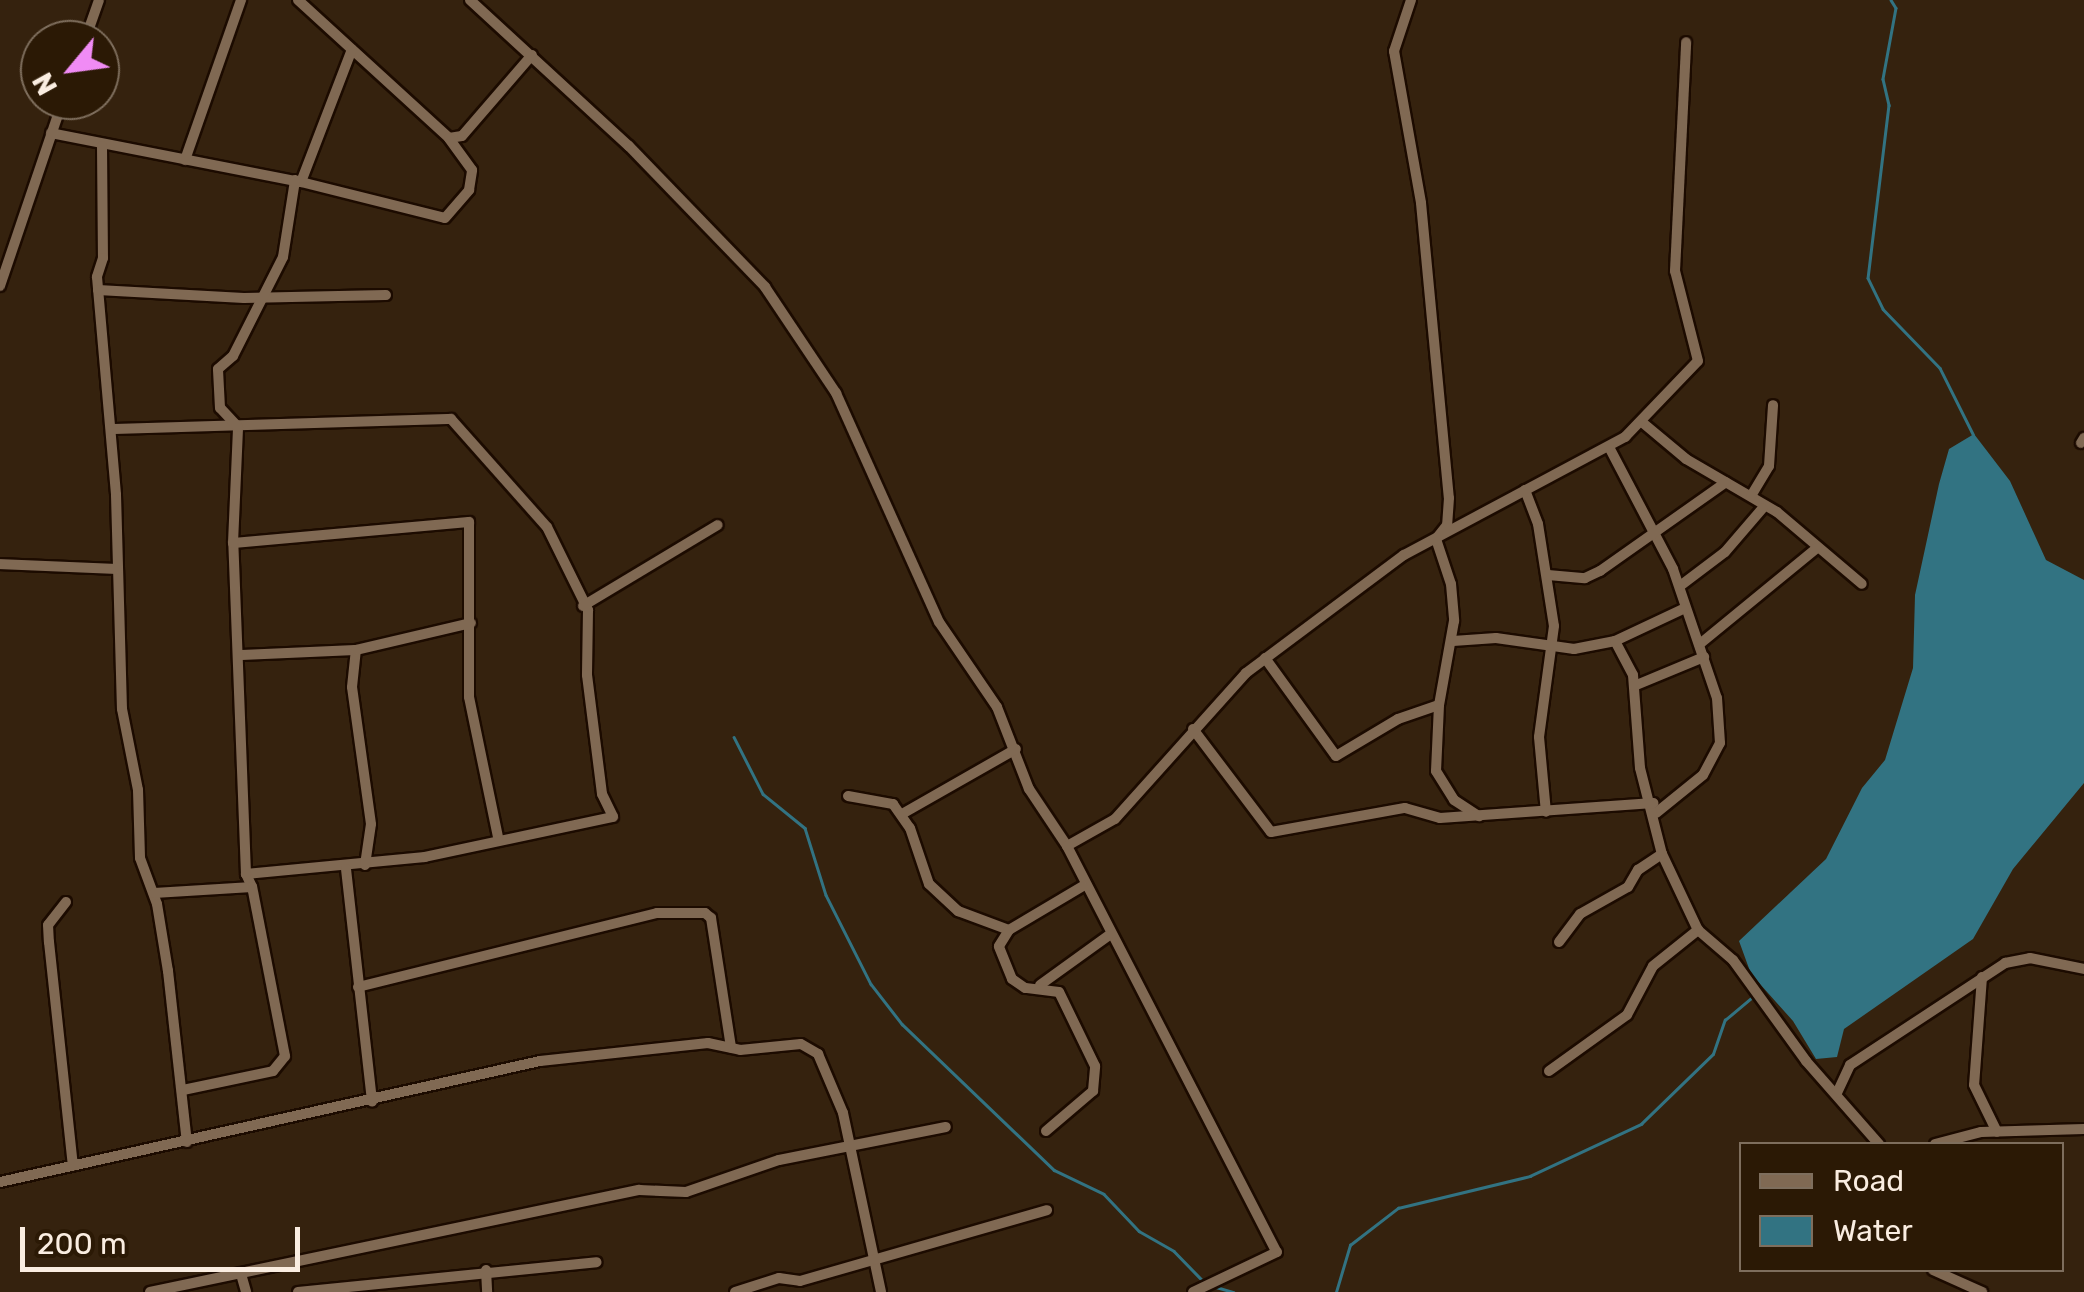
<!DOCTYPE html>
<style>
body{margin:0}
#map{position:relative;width:2084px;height:1292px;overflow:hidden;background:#35220e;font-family:Rubik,sans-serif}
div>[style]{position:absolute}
.water>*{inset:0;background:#327382}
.stream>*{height:2.5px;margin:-1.25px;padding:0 1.25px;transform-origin:1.25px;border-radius:1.25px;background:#327382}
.roads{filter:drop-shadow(2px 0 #1c0b00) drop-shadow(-2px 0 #1c0b00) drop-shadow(0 2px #1c0b00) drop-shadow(0 -2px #1c0b00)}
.minor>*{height:10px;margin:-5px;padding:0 5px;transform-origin:5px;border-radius:5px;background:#806953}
span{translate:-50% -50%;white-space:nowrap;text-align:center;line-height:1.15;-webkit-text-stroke:8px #2b1905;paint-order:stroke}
.legend{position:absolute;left:1739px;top:1142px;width:325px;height:130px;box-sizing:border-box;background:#2b1905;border:2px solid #7e6e5d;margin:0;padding:12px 18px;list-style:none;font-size:30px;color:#faede1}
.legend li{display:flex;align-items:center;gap:20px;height:50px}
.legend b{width:50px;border:2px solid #7e6e5d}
.north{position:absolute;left:20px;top:20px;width:100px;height:100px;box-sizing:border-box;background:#2b1905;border:2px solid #7e6e5d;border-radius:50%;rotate:241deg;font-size:28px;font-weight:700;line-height:40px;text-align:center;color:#faede1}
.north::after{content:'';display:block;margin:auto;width:35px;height:45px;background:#f08bf5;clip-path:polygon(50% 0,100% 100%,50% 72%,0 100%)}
.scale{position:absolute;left:20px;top:1227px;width:280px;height:45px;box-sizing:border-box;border:5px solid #faede1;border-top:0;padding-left:12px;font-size:30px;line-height:35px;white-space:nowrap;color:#faede1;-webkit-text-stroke:8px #2b1905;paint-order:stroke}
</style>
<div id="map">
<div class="water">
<i style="clip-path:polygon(1974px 434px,2010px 481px,2046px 560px,2084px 580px,2084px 783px,2013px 869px,1973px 939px,1844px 1029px,1837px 1057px,1816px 1059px,1793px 1021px,1751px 974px,1739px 941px,1826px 859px,1862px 788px,1885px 760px,1913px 668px,1915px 595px,1939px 484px,1949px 449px)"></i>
</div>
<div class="stream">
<i style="left:1891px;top:0;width:9px;rotate:58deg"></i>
<i style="left:1896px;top:8px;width:72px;rotate:100.4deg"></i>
<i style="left:1883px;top:79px;width:27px;rotate:77deg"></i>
<i style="left:1889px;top:105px;width:174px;rotate:96.9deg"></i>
<i style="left:1868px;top:278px;width:34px;rotate:64deg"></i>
<i style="left:1883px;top:309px;width:82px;rotate:46deg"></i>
<i style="left:1940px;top:368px;width:74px;rotate:63.4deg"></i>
<i style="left:734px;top:737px;width:64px;rotate:63deg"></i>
<i style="left:763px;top:794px;width:54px;rotate:39deg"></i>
<i style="left:805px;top:828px;width:70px;rotate:72.6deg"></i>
<i style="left:826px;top:895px;width:100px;rotate:63.2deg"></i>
<i style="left:871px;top:984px;width:51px;rotate:52.2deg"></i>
<i style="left:902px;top:1024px;width:211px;rotate:43.8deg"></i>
<i style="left:1054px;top:1170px;width:55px;rotate:25.6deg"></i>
<i style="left:1104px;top:1194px;width:51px;rotate:46.6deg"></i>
<i style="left:1139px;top:1231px;width:40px;rotate:29.7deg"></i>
<i style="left:1174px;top:1251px;width:43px;rotate:45.9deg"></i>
<i style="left:1216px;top:1287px;width:18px;rotate:16deg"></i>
<i style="left:1336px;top:1292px;width:49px;rotate:-73.4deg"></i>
<i style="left:1350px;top:1245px;width:61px;rotate:-37.6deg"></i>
<i style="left:1398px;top:1208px;width:136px;rotate:-13.6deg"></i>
<i style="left:1530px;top:1176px;width:123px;rotate:-25.1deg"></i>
<i style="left:1641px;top:1124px;width:100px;rotate:-44.2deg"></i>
<i style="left:1713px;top:1054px;width:36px;rotate:-71deg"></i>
<i style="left:1725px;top:1020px;width:35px;rotate:-40deg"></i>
</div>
<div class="roads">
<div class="minor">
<i style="left:298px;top:0;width:205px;rotate:42.4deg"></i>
<i style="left:449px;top:138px;width:13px;rotate:-9deg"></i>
<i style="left:462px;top:136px;width:107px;rotate:-49.2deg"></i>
<i style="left:470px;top:0;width:216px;rotate:42.6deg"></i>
<i style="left:629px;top:146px;width:196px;rotate:46deg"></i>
<i style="left:765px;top:287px;width:128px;rotate:56.2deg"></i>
<i style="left:836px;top:393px;width:251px;rotate:65.8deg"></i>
<i style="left:939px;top:622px;width:103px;rotate:55.7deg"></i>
<i style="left:997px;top:707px;width:88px;rotate:68.7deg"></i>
<i style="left:1029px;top:789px;width:69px;rotate:56.3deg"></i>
<i style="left:1067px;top:846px;width:457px;rotate:62.7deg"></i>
<i style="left:1277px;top:1252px;width:93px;rotate:154.5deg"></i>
<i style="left:1411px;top:0;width:54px;rotate:108.4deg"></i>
<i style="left:1394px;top:51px;width:154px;rotate:79.9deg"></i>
<i style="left:1421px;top:203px;width:296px;rotate:84.6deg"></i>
<i style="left:1449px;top:498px;width:27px;rotate:94deg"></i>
<i style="left:1447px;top:525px;width:18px;rotate:128deg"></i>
<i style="left:1436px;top:539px;width:47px;rotate:71.6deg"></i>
<i style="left:1451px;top:584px;width:37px;rotate:85deg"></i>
<i style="left:1454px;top:621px;width:85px;rotate:100.1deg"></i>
<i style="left:1439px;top:705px;width:66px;rotate:92.6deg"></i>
<i style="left:1436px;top:771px;width:34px;rotate:58deg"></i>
<i style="left:1454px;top:800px;width:30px;rotate:33deg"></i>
<i style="left:85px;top:40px;width:42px;rotate:-70.7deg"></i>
<i style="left:51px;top:133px;width:255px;rotate:11.1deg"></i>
<i style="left:301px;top:182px;width:148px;rotate:14deg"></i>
<i style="left:445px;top:218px;width:37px;rotate:-49deg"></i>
<i style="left:469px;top:190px;width:20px;rotate:-81deg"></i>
<i style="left:472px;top:170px;width:39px;rotate:-126deg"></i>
<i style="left:102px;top:146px;width:112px;rotate:89.5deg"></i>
<i style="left:103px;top:258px;width:20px;rotate:108deg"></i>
<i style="left:97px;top:277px;width:219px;rotate:85deg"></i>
<i style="left:116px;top:495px;width:214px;rotate:88.4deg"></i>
<i style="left:122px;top:709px;width:83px;rotate:78.8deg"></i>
<i style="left:138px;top:790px;width:68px;rotate:88.3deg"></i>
<i style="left:140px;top:858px;width:49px;rotate:69.7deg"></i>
<i style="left:157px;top:904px;width:68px;rotate:80.7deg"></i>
<i style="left:168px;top:971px;width:172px;rotate:83.7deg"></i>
<i style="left:185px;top:160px;width:170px;rotate:-70.7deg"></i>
<i style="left:301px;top:182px;width:142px;rotate:-69deg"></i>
<i style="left:0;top:286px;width:196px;rotate:-71.3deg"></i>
<i style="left:98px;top:290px;width:146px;rotate:3.1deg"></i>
<i style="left:244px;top:298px;width:142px;rotate:-1.2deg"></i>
<i style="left:1643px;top:423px;width:56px;rotate:39.9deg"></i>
<i style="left:1686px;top:459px;width:105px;rotate:30.2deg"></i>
<i style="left:1777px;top:512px;width:111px;rotate:40.3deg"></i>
<i style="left:111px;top:429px;width:340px;rotate:-1.7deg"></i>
<i style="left:451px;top:419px;width:144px;rotate:48.4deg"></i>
<i style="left:547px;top:527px;width:93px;rotate:63.7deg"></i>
<i style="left:588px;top:610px;width:65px;rotate:90.9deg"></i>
<i style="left:587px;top:675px;width:120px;rotate:82.8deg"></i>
<i style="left:602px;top:794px;width:25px;rotate:64deg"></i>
<i style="left:613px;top:817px;width:192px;rotate:168deg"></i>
<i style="left:425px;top:857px;width:180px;rotate:174.6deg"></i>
<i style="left:246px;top:874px;width:14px;rotate:65deg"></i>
<i style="left:252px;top:887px;width:98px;rotate:176.5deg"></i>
<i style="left:2081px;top:443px;width:6px;rotate:-59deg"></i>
<i style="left:1609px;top:447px;width:138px;rotate:62.3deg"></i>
<i style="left:1673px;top:569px;width:136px;rotate:71.2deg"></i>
<i style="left:1717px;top:698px;width:45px;rotate:86.2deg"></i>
<i style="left:1720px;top:743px;width:36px;rotate:118deg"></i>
<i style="left:1703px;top:775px;width:60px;rotate:141deg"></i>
<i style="left:1525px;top:490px;width:36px;rotate:69deg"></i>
<i style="left:1538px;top:524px;width:103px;rotate:81.1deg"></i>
<i style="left:1554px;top:626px;width:112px;rotate:97.7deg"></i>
<i style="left:1539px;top:737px;width:75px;rotate:84.7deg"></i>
<i style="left:1751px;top:496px;width:35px;rotate:-59deg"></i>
<i style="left:1769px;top:466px;width:61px;rotate:-86.2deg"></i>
<i style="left:233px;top:543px;width:237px;rotate:-5.1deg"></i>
<i style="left:469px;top:522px;width:175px;rotate:90deg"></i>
<i style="left:469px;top:697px;width:143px;rotate:78.3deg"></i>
<i style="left:0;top:564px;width:118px;rotate:2.4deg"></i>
<i style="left:1548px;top:575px;width:37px;rotate:5deg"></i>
<i style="left:1585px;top:578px;width:17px;rotate:-25deg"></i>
<i style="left:1600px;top:571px;width:154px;rotate:-35.2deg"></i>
<i style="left:1680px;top:586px;width:56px;rotate:-37.1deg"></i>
<i style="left:1725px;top:552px;width:57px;rotate:-49.3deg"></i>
<i style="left:583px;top:606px;width:157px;rotate:-31deg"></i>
<i style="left:1453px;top:641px;width:43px;rotate:-4deg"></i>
<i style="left:1496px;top:638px;width:79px;rotate:8deg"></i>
<i style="left:1574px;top:649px;width:42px;rotate:-11deg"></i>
<i style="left:1615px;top:641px;width:77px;rotate:-25.2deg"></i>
<i style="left:1615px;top:641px;width:38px;rotate:62deg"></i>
<i style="left:1633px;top:675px;width:93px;rotate:85.7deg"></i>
<i style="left:1640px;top:768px;width:89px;rotate:75.7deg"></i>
<i style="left:1662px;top:854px;width:84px;rotate:64.7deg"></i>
<i style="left:1698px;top:930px;width:46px;rotate:40.6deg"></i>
<i style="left:1733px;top:960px;width:125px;rotate:54.1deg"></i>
<i style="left:1806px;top:1061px;width:111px;rotate:48.7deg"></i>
<i style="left:1701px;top:643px;width:150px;rotate:-39.3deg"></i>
<i style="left:241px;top:655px;width:115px;rotate:-2.5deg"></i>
<i style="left:1265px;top:658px;width:121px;rotate:54.1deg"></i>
<i style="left:1336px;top:756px;width:72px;rotate:-30.8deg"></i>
<i style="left:1398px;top:719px;width:43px;rotate:-18.9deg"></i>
<i style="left:1634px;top:686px;width:76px;rotate:-22.5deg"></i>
<i style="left:1193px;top:729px;width:129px;rotate:52.9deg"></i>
<i style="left:1271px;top:832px;width:136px;rotate:-10.2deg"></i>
<i style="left:1405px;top:808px;width:36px;rotate:16deg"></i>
<i style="left:1440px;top:818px;width:214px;rotate:-4deg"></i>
<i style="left:848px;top:796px;width:46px;rotate:10.1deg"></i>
<i style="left:893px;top:804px;width:29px;rotate:55deg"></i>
<i style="left:910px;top:828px;width:59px;rotate:71.3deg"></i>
<i style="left:929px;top:884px;width:40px;rotate:43deg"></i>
<i style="left:958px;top:911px;width:54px;rotate:20.4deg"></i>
<i style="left:902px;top:814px;width:131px;rotate:-29.7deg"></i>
<i style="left:1067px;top:846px;width:55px;rotate:-29.4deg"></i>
<i style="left:1115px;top:819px;width:196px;rotate:-48.1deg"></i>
<i style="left:1246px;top:673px;width:197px;rotate:-36.8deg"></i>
<i style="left:1404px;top:555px;width:251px;rotate:-28.1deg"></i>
<i style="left:1625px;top:437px;width:105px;rotate:-46.2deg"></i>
<i style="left:1698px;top:361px;width:93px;rotate:-104.3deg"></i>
<i style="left:1675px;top:271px;width:229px;rotate:-87.2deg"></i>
<i style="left:365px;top:865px;width:41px;rotate:-81.7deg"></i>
<i style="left:371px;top:824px;width:138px;rotate:-97.9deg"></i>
<i style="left:352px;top:687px;width:37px;rotate:-84deg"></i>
<i style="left:356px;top:650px;width:118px;rotate:-13.2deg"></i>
<i style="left:346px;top:869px;width:234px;rotate:83.6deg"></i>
<i style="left:246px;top:874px;width:331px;rotate:-92.2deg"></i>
<i style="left:233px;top:543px;width:116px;rotate:-87.5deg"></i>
<i style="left:238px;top:427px;width:26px;rotate:-133deg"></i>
<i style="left:220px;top:408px;width:39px;rotate:-93deg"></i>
<i style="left:218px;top:369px;width:20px;rotate:-41deg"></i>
<i style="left:233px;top:356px;width:111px;rotate:-63.2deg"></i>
<i style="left:283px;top:257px;width:78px;rotate:-81.1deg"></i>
<i style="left:66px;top:902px;width:29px;rotate:128deg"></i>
<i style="left:48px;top:925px;width:17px;rotate:87deg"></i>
<i style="left:49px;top:942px;width:225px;rotate:83.9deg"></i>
<i style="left:1559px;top:942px;width:35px;rotate:-53deg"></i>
<i style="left:1580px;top:914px;width:55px;rotate:-29.4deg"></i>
<i style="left:1628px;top:887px;width:20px;rotate:-60deg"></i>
<i style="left:1638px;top:870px;width:29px;rotate:-34deg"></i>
<i style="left:1982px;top:977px;width:108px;rotate:94.2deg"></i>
<i style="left:1974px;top:1085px;width:52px;rotate:63.9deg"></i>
<i style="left:1040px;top:985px;width:84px;rotate:-35.8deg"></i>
<i style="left:358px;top:987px;width:308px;rotate:-13.9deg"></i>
<i style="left:657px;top:913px;width:48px"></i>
<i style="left:705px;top:913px;width:8px;rotate:40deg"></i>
<i style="left:711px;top:918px;width:131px;rotate:81.2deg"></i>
<i style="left:1549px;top:1071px;width:96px;rotate:-35.7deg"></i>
<i style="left:1627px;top:1015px;width:55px;rotate:-62deg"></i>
<i style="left:1653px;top:966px;width:58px;rotate:-38.7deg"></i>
<i style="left:183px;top:1090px;width:92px;rotate:-11.9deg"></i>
<i style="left:273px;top:1071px;width:19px;rotate:-51deg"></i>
<i style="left:285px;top:1056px;width:172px;rotate:-101deg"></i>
<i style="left:1837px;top:1093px;width:31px;rotate:-65deg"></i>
<i style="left:1850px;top:1065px;width:186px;rotate:-33.3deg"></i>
<i style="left:2005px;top:963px;width:25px;rotate:-11deg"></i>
<i style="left:2030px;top:958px;width:55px;rotate:11.5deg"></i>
<i style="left:1046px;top:1131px;width:62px;rotate:-40.4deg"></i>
<i style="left:1093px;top:1091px;width:25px;rotate:-85deg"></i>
<i style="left:1095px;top:1066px;width:82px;rotate:-115.9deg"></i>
<i style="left:1059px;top:992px;width:34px;rotate:-173deg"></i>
<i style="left:1025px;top:988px;width:16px;rotate:-145deg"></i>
<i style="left:1012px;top:979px;width:35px;rotate:-112deg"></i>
<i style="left:999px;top:946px;width:19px;rotate:-58deg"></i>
<i style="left:1009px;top:930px;width:86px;rotate:-30.7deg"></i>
<i style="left:1935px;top:1144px;width:48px;rotate:-14.6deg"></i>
<i style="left:1981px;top:1132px;width:103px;rotate:-1.7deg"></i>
<i style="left:0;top:1182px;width:553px;rotate:-12.63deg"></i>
<i style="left:540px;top:1061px;width:169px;rotate:-6.1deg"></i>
<i style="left:708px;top:1043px;width:33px;rotate:12deg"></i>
<i style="left:740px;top:1050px;width:61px;rotate:-5.6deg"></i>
<i style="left:801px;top:1044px;width:20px;rotate:30deg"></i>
<i style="left:818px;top:1054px;width:64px;rotate:67deg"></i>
<i style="left:843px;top:1113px;width:183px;rotate:78deg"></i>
<i style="left:486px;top:1270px;width:22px;rotate:87deg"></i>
<i style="left:1933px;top:1270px;width:54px;rotate:24.2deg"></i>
<i style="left:241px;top:1274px;width:19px;rotate:74deg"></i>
<i style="left:150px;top:1292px;width:500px;rotate:-11.8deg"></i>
<i style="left:639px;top:1190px;width:47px;rotate:2.4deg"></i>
<i style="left:686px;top:1192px;width:98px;rotate:-19deg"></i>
<i style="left:779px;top:1160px;width:170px;rotate:-11.2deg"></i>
<i style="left:298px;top:1292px;width:300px;rotate:-5.7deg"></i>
<i style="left:735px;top:1292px;width:46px;rotate:-17.7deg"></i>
<i style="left:779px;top:1278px;width:21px;rotate:8deg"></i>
<i style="left:800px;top:1281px;width:257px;rotate:-16deg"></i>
</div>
</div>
<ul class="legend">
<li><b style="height:12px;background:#806953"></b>Road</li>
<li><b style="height:28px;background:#327382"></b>Water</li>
</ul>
<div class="north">N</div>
<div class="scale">200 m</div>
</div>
